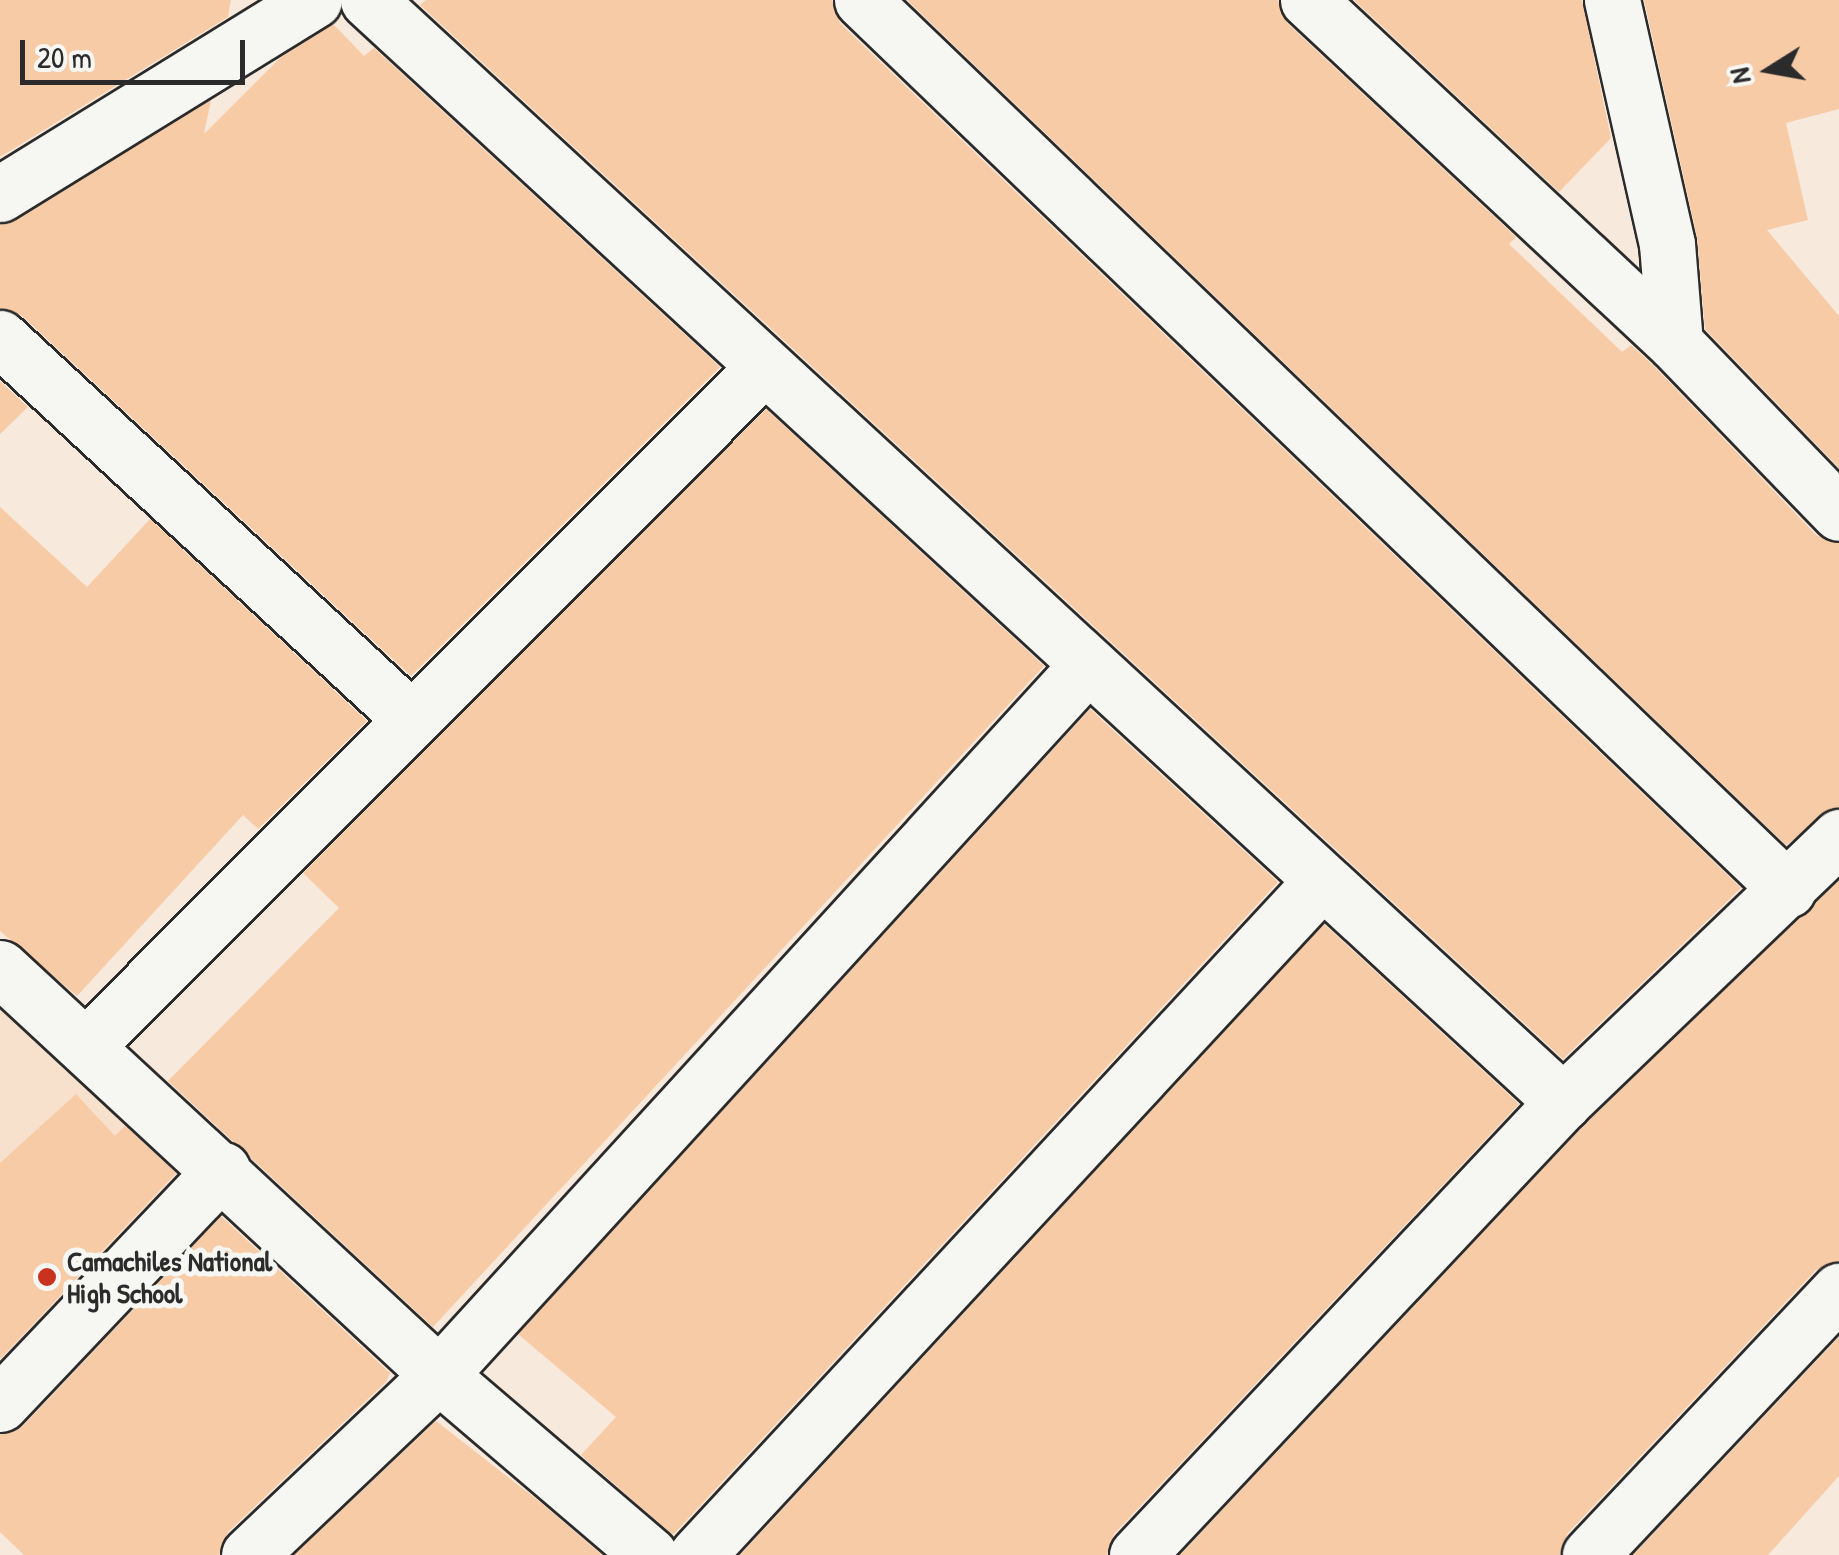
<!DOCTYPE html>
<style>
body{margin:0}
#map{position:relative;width:1839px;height:1555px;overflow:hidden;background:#f7e9dc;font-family:"Patrick Hand",sans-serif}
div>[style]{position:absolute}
.built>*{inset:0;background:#f7e0cc}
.building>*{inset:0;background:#f8cba7}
.roads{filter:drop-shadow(2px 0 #2b2b2b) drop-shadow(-2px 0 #2b2b2b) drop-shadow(0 2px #2b2b2b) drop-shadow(0 -2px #2b2b2b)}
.street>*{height:55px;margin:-27.5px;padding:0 27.5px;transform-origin:27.5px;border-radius:27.5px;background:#f6f6f2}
.dots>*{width:28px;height:28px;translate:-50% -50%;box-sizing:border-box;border:5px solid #f6f6f2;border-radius:50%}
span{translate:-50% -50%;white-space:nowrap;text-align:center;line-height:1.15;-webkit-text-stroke:10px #f6f6f2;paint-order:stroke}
.poi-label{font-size:28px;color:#2b2b2b;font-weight:700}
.left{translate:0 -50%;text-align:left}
.north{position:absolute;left:1719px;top:20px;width:100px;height:100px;-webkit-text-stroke:8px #f6f6f2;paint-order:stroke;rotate:259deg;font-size:28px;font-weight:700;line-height:40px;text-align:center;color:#2b2b2b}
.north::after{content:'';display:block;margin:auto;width:35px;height:45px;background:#2b2b2b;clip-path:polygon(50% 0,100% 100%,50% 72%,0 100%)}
.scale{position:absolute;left:20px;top:40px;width:225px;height:45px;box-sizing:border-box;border:5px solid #2b2b2b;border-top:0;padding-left:12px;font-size:30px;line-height:35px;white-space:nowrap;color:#2b2b2b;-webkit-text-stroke:8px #f6f6f2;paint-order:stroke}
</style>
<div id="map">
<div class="built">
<i style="clip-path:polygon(0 998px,188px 1176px,0 1378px)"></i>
</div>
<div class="building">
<i style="clip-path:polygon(0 0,231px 0,228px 17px,0 157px)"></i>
<i style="clip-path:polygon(426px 0,832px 0,840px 23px,1741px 888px,1563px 1059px,420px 5px)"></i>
<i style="clip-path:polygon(907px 0,1278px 0,1287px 23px,1516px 237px,1509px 244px,1622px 352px,1631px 345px,1653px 365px,1816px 535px,1839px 543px,1839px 807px,1786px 845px)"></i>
<i style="clip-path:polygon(1354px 0,1582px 0,1611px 138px,1559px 192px)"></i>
<i style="clip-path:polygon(1644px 0,1839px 0,1839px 109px,1786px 123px,1808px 220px,1767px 230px,1839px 316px,1839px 468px,1705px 329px,1697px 237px)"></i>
<i style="clip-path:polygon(333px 24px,364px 56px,374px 48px,720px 367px,411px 676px,21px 315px,0 308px,0 225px,211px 100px,204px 134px,281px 57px)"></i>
<i style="clip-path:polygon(0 381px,28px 407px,0 434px)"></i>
<i style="clip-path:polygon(766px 409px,1044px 666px,433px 1327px,168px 1081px,339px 908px,303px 873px)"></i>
<i style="clip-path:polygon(0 507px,87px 587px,150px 519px,367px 721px,258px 829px,243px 815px,77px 996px,0 931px)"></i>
<i style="clip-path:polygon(1090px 709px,1278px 882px,673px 1535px,581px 1455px,616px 1417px,518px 1334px)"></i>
<i style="clip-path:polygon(1839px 880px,1839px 1261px,1816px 1270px,1567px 1534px,1560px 1555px,1180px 1555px,1585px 1124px)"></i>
<i style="clip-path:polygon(1324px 924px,1519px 1104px,1114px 1534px,1107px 1555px,740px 1555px)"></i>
<i style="clip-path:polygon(76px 1094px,115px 1136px,125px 1126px,176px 1173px,0 1359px,0 1163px)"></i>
<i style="clip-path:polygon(221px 1216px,390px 1373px,386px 1382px,228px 1532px,219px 1555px,24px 1555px,0 1532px,0 1434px,23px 1426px)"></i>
<i style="clip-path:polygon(1839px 1337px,1839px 1476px,1768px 1555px,1633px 1555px)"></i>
<i style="clip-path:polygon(436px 1421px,540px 1502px,602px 1555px,294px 1555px)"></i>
</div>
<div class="roads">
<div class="street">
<i style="left:368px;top:0;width:1626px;rotate:42.68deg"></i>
<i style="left:862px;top:0;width:1284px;rotate:43.86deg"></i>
<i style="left:1308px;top:0;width:502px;rotate:43.06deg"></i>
<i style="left:1612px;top:0;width:250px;rotate:77.3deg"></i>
<i style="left:1667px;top:244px;width:99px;rotate:85.4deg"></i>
<i style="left:1675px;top:343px;width:236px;rotate:46deg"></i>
<i style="left:0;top:194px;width:369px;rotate:-31.7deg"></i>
<i style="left:0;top:338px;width:559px;rotate:42.83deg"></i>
<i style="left:0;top:968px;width:599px;rotate:42.83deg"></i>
<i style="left:439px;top:1375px;width:277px;rotate:40.5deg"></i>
<i style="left:86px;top:1046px;width:955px;rotate:-45.04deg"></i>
<i style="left:0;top:1404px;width:323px;rotate:-46.5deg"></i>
<i style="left:249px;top:1555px;width:262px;rotate:-43.5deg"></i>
<i style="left:439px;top:1375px;width:956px;rotate:-47.59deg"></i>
<i style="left:697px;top:1555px;width:916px;rotate:-47.17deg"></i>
<i style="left:1137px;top:1555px;width:622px;rotate:-46.76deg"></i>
<i style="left:1563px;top:1102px;width:383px;rotate:-43.8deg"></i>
<i style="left:1590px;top:1555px;width:363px;rotate:-46.7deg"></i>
</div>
</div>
<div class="dots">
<i style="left:47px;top:1277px;background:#c8321e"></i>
</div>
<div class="poi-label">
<span class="left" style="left:67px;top:1277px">Camachiles National<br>High School</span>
</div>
<div class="north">N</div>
<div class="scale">20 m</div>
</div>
